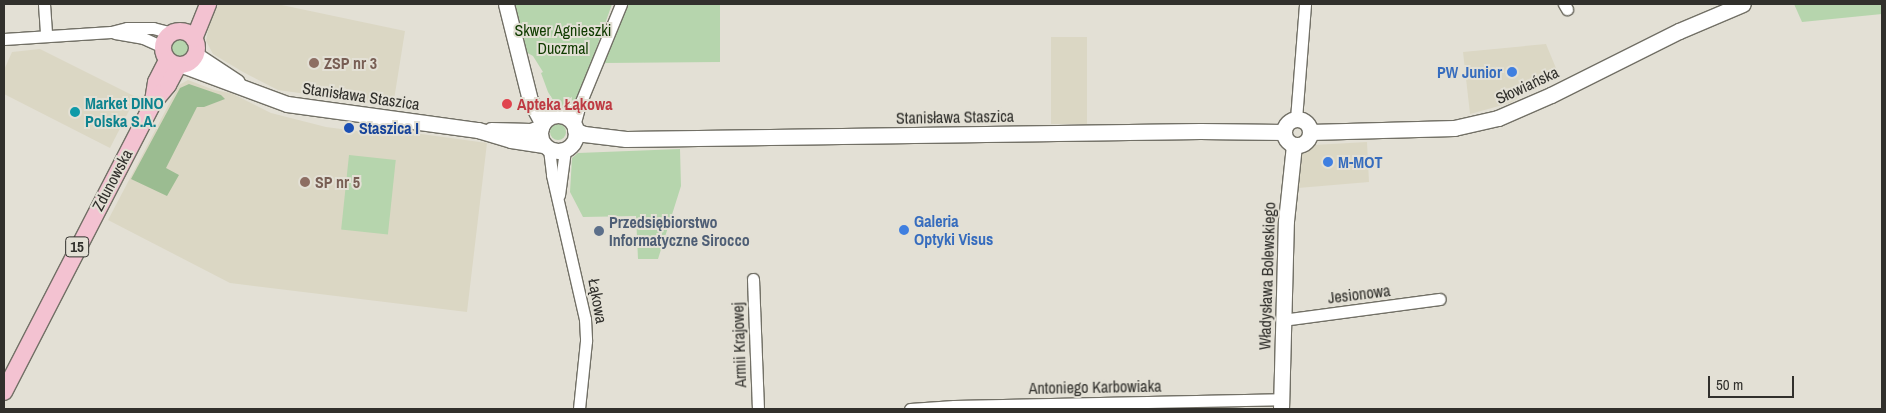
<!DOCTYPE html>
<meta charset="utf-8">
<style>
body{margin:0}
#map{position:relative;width:1886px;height:413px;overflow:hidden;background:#e3e0d5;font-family:"Archivo Narrow",sans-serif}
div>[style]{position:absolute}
.built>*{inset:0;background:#dbd7c4;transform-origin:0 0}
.green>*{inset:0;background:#b6d5ad;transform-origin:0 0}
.round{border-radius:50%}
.forest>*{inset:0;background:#9bbc91}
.roads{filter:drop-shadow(1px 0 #727066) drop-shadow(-1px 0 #727066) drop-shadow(0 1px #727066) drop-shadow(0 -1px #727066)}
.street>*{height:11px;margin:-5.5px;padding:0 5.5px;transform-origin:5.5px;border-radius:5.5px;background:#fff}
.secondary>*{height:15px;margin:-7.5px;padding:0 7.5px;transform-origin:7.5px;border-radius:7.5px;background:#fff}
.secondary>.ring{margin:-7.5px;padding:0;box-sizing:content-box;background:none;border:15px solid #fff;border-radius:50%}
.primary>*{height:16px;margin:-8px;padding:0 8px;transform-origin:8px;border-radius:8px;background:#f3c2d1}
.primary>.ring{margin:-8px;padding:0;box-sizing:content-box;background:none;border:16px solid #f3c2d1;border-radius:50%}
.dots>*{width:14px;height:14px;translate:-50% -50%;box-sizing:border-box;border:2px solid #e3e0d5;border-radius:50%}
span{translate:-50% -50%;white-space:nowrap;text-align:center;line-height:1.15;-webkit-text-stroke:4px #e3e0d5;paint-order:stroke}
.shield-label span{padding:1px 4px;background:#e3e0d5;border:1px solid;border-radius:4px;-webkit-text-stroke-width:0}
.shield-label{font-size:15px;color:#31302c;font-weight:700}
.park-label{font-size:16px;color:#103c00}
.education-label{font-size:16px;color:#785e54;font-weight:700}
.left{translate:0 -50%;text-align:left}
.shop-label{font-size:16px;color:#366cbe;font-weight:700}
.right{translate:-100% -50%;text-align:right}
.street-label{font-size:16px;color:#31302c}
.culture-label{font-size:16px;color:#0d838f;font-weight:700}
.health-label{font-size:16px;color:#be3a42;font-weight:700}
.transit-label{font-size:16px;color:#164399;font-weight:700}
.service-label{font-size:16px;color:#4e5e75;font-weight:700}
.frame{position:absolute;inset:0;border:5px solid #31302c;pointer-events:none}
.scale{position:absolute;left:1708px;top:376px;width:86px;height:22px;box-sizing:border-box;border:2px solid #31302c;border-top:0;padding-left:6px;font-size:15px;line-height:18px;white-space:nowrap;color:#31302c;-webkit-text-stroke:4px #e3e0d5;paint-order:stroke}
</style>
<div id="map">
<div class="built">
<i style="clip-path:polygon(219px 4px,277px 4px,405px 31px,393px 106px,278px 90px,243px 72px,213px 54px,206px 41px,210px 20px)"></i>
<i style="left:1051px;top:37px;width:36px;height:87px"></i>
<i style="clip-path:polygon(1546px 44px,1558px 73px,1510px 103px,1470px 114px,1463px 52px)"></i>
<i style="clip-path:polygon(40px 49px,136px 97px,110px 148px,4px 94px,4px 70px,12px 52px)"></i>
<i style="clip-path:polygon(188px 80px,214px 90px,231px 93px,271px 113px,326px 127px,372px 133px,392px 130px,487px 143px,467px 312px,230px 283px,108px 220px,179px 85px)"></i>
<i style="clip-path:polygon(1367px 142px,1369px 182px,1298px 188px,1301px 154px,1313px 145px)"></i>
</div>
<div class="green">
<i style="clip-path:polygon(515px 4px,612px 4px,580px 95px,576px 101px,563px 110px,557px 110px,551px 106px,555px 103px,548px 92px,541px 73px,543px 72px,533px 56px,526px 52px)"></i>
<i style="clip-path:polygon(628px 4px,720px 4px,720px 62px,604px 63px)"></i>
<i style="clip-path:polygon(1794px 4px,1881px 4px,1882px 14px,1802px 22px)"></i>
<i class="round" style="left:172px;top:40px;width:16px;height:16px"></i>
<i class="round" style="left:550px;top:124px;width:16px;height:16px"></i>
<i style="clip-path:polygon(680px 149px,681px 186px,658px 259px,638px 259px,636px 216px,583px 217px,570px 192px,572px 158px,578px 153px)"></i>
<i style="left:349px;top:155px;width:47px;height:75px;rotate:6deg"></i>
</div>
<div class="forest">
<i style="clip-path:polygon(189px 84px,221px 95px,225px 99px,204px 107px,197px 107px,166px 168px,179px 175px,167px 196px,131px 179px,180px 88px)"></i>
</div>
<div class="roads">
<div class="street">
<i style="left:44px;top:4px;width:32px;rotate:86deg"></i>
<i style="left:1564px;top:4px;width:6px;rotate:59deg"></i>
<i style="left:115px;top:33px;width:28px;rotate:10deg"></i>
<i style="left:143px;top:38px;width:22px;rotate:24deg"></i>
<i style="left:4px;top:39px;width:107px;rotate:-3.7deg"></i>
<i style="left:111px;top:32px;width:16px;rotate:-14deg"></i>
<i style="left:127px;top:28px;width:26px"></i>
<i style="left:153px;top:28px;width:20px;rotate:15deg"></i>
<i style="left:561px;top:116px;width:22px;rotate:-32deg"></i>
<i style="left:1296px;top:119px;width:115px;rotate:-85.5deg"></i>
<i style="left:574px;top:126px;width:23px;rotate:-75deg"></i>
<i style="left:580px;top:104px;width:108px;rotate:-67.7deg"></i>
<i style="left:549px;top:149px;width:26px;rotate:83deg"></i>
<i style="left:552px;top:175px;width:148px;rotate:77.1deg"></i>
<i style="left:585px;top:319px;width:22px;rotate:87deg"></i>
<i style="left:586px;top:341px;width:68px;rotate:95.9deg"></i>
<i style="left:559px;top:195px;width:45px;rotate:-82.4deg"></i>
<i style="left:753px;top:279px;width:130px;rotate:87.8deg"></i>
<i style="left:1282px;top:320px;width:159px;rotate:-7.6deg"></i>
<i style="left:910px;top:409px;width:44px;rotate:-3.9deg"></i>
<i style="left:954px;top:406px;width:327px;rotate:-1.2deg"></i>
</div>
<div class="secondary">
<i style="left:506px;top:4px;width:99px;rotate:76deg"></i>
<i style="left:530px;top:100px;width:27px;rotate:62deg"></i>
<i style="left:196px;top:55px;width:49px;rotate:33.4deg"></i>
<i style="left:182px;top:65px;width:112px;rotate:20.4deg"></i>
<i style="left:287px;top:104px;width:193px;rotate:7.8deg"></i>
<i style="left:478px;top:130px;width:34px;rotate:17deg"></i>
<i style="left:511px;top:140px;width:33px;rotate:9deg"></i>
<i class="ring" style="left:540px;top:115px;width:21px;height:21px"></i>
<i class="ring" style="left:1284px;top:119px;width:11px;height:11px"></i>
<i style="left:491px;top:130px;width:40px;rotate:1.4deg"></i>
<i style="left:531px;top:131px;width:11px;rotate:-22deg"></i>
<i style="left:575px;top:130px;width:10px;rotate:24deg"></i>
<i style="left:584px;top:134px;width:42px;rotate:6.8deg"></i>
<i style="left:626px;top:139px;width:574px;rotate:-0.8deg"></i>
<i style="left:1200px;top:131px;width:84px;rotate:0.7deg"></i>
<i style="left:1310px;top:132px;width:144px;rotate:-1.6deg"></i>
<i style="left:1454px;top:128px;width:45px;rotate:-12.8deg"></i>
<i style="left:1498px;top:118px;width:58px;rotate:-23.5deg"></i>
<i style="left:1551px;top:95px;width:143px;rotate:-26.6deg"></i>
<i style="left:1679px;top:31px;width:69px;rotate:-22.9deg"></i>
<i style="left:1281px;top:409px;width:188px;rotate:-88.5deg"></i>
<i style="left:1286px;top:221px;width:76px;rotate:-84deg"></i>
</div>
<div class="primary">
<i class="ring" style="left:163px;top:31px;width:18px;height:18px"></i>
<i style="left:194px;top:39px;width:38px;rotate:-68deg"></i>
<i style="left:153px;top:101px;width:19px;rotate:-81deg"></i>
<i style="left:156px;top:82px;width:25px;rotate:-63deg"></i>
<i style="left:4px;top:392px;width:325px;rotate:-62.7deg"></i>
<i style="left:153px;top:103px;width:23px;rotate:-50deg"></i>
<i style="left:168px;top:85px;width:21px;rotate:-62deg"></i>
</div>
</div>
<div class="dots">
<i style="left:314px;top:63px;background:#8d6e63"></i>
<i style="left:1512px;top:72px;background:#3f7fe0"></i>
<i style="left:507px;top:104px;background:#e0444e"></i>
<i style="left:75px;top:112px;background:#0f9aa8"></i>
<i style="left:349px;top:128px;background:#1a4fb4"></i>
<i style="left:1328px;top:162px;background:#3f7fe0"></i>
<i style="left:305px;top:182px;background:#8d6e63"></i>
<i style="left:904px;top:230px;background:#3f7fe0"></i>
<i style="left:599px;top:231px;background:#5c6f8a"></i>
</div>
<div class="shield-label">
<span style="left:77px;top:247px">15</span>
</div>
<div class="park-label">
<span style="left:563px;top:39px">Skwer Agnieszki<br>Duczmal</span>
</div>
<div class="education-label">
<span class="left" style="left:324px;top:63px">ZSP nr 3</span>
<span class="left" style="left:315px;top:182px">SP nr 5</span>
</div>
<div class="shop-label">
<span class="right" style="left:1502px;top:72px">PW Junior</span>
<span class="left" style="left:1338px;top:162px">M-MOT</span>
<span class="left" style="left:914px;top:230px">Galeria<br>Optyki Visus</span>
</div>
<div class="street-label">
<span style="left:1527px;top:85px;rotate:-25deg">Słowiańska</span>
<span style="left:361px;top:96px;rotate:8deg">Stanisława Staszica</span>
<span style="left:955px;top:117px;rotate:-1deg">Stanisława Staszica</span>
<span style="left:112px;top:180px;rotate:-62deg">Zdunowska</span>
<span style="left:1267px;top:276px;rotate:-88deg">Władysława Bolewskiego</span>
<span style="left:1359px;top:294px;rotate:-7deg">Jesionowa</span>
<span style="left:598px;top:301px;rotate:80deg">Łąkowa</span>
<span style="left:739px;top:345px;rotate:-92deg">Armii Krajowej</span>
<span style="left:1095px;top:387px;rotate:-1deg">Antoniego Karbowiaka</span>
</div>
<div class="culture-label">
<span class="left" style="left:85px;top:112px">Market DINO<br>Polska S.A.</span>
</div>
<div class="health-label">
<span class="left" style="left:517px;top:104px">Apteka Łąkowa</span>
</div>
<div class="transit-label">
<span class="left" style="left:359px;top:128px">Staszica I</span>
</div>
<div class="service-label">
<span class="left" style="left:609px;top:231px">Przedsiębiorstwo<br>Informatyczne Sirocco</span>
</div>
<div class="frame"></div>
<div class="scale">50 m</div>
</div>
